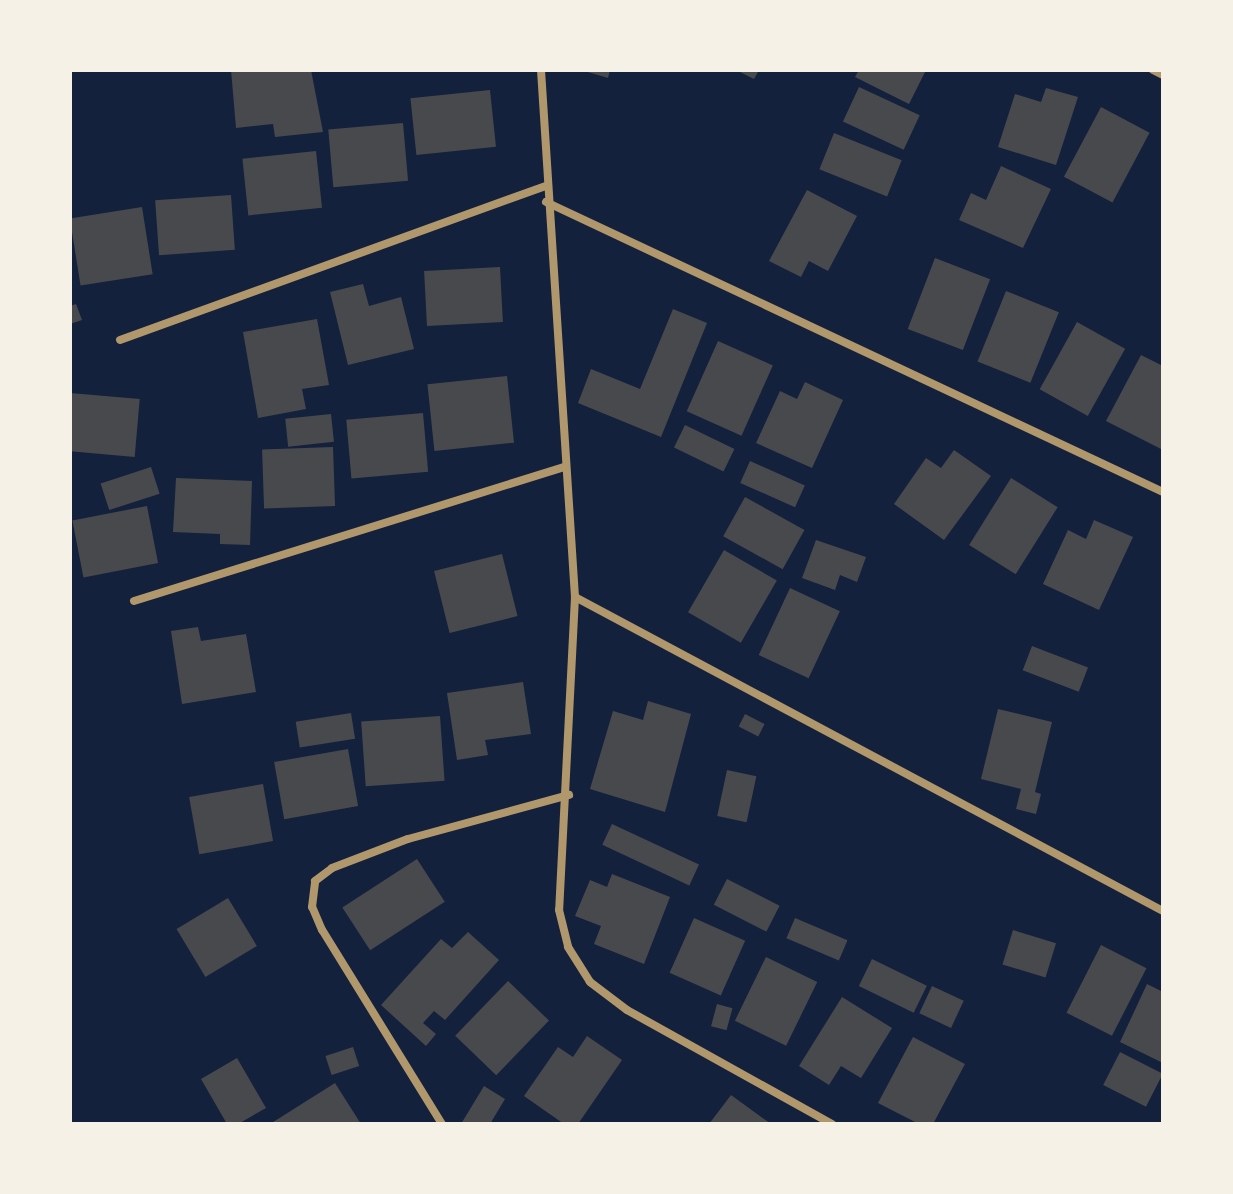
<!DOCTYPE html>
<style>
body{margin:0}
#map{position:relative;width:1233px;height:1194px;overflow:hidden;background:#14213d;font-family:"Fira Sans Condensed",sans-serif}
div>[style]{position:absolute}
.building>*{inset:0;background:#48494c;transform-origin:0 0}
.minor>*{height:8px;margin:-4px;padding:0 4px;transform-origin:4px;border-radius:4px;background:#b1986c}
span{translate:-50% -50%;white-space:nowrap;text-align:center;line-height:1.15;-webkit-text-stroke:6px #f6f1e7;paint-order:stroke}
.frame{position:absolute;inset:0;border:72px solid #f6f1e7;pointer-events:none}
</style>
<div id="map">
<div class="building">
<i style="clip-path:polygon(231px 70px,311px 70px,323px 132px,275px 137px,273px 124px,236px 128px)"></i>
<i style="clip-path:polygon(581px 70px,610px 70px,608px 78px)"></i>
<i style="clip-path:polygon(736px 70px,759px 70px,754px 79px)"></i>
<i style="clip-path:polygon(859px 70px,926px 70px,909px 104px,855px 77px)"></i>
<i style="left:859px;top:87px;width:67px;height:38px;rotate:25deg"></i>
<i style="clip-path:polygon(1046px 88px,1078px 97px,1056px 165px,998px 147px,1015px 94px,1041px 102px)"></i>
<i style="left:490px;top:90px;width:57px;height:80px;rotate:84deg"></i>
<i style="left:1101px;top:107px;width:55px;height:79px;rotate:28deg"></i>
<i style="left:403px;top:123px;width:58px;height:75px;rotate:85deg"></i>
<i style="left:834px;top:133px;width:73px;height:39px;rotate:22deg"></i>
<i style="left:316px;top:151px;width:57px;height:74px;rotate:84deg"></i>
<i style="clip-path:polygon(1001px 166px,1051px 189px,1023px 248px,959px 220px,971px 193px,986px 200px)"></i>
<i style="clip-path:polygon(807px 190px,857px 216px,828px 271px,809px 261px,801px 277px,769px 261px)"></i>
<i style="left:231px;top:195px;width:55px;height:76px;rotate:86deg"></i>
<i style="left:142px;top:207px;width:68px;height:73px;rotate:81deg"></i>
<i style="left:935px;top:258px;width:59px;height:76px;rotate:21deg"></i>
<i style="left:500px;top:267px;width:55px;height:76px;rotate:87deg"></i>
<i style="clip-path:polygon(363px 284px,369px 306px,401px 297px,414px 349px,348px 365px,330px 292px)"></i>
<i style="left:1006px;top:291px;width:57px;height:76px;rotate:22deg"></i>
<i style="clip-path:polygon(76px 304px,82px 320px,70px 324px,70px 306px)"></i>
<i style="clip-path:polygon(673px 309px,707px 323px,661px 437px,578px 403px,591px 369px,640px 389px)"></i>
<i style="clip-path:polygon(317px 319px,329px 385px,302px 389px,306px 409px,258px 418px,243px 332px)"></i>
<i style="left:1077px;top:322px;width:55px;height:77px;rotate:29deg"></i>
<i style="left:718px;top:341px;width:60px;height:77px;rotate:24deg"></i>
<i style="clip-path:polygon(1141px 355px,1163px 366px,1163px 450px,1106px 421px)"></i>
<i style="left:507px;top:376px;width:67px;height:80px;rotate:84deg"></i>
<i style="clip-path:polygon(805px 382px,843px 400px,812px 468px,756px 443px,780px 391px,797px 399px)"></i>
<i style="left:70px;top:393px;width:70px;height:58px;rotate:5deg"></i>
<i style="left:423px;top:413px;width:59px;height:77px;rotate:85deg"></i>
<i style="left:331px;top:414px;width:28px;height:46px;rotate:84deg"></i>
<i style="left:685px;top:425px;width:55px;height:25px;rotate:26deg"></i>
<i style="left:333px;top:447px;width:59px;height:71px;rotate:88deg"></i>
<i style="clip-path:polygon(954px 450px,991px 476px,944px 540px,894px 504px,926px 458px,941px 468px)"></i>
<i style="left:750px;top:461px;width:60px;height:24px;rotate:24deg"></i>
<i style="left:151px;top:467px;width:28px;height:53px;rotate:72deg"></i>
<i style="clip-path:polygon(176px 478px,252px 481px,250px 545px,220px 544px,220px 534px,173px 532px)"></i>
<i style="left:1011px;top:478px;width:55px;height:79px;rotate:32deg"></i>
<i style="left:745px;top:497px;width:68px;height:45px;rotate:29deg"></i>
<i style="left:147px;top:506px;width:58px;height:76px;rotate:79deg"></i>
<i style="clip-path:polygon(1094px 520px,1133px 537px,1099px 610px,1043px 584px,1068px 530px,1086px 539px)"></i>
<i style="clip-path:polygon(816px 540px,866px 557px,857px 582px,840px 575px,835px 590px,802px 578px)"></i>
<i style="left:724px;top:550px;width:61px;height:72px;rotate:30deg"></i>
<i style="left:502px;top:554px;width:64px;height:70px;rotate:76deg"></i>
<i style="left:790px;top:588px;width:55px;height:74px;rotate:25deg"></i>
<i style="clip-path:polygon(198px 627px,201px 641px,246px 634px,256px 692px,182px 704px,171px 631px)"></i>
<i style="left:1032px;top:646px;width:60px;height:26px;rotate:21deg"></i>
<i style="clip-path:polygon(523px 682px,531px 734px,485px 740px,488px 755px,457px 760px,447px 693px)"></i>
<i style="clip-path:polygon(648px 701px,691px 714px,665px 812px,590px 789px,613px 711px,643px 720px)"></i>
<i style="clip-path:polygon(998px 709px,1052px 722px,1035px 792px,1041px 794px,1036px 814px,1016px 809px,1021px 789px,981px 779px)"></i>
<i style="left:351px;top:713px;width:26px;height:56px;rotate:81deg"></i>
<i style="left:745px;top:714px;width:22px;height:14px;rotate:27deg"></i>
<i style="left:440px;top:716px;width:65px;height:79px;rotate:86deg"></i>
<i style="left:348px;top:749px;width:58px;height:75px;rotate:80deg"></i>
<i style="left:727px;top:770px;width:30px;height:47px;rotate:12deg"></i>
<i style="left:263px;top:784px;width:58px;height:75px;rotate:80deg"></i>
<i style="left:612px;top:824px;width:96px;height:23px;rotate:25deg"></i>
<i style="left:417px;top:859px;width:51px;height:89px;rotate:57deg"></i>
<i style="clip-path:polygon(612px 874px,670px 897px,644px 964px,594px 944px,601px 926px,575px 916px,590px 880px,607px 887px)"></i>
<i style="left:727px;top:879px;width:59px;height:29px;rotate:27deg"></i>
<i style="left:228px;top:898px;width:56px;height:60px;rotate:59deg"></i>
<i style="left:694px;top:918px;width:56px;height:60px;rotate:24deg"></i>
<i style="left:795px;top:918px;width:57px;height:22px;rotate:23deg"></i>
<i style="left:1013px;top:930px;width:45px;height:36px;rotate:17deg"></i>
<i style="clip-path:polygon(468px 932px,499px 960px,445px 1020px,434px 1011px,423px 1023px,436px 1034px,426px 1046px,381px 1005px,441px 939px,452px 948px)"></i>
<i style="left:1101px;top:945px;width:51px;height:76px;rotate:27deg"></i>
<i style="left:766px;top:957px;width:57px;height:71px;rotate:26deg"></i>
<i style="left:872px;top:959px;width:61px;height:30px;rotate:26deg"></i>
<i style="left:508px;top:981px;width:57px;height:76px;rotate:44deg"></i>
<i style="clip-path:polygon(1147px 984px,1163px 992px,1163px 1063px,1120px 1042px)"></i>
<i style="left:932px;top:986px;width:35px;height:30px;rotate:25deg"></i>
<i style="clip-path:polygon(842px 997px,892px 1028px,861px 1078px,841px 1066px,829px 1085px,799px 1066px)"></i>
<i style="left:717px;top:1004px;width:16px;height:23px;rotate:15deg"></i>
<i style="clip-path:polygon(587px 1036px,622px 1060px,578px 1124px,564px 1124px,524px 1096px,558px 1047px,573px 1057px)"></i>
<i style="clip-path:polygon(913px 1037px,965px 1064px,933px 1124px,919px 1124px,878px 1103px)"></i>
<i style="left:353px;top:1047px;width:20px;height:29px;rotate:72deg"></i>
<i style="left:1120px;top:1052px;width:48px;height:37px;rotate:27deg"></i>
<i style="clip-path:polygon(237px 1058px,266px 1108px,238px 1124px,227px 1124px,201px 1079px)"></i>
<i style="clip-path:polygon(335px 1083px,361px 1124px,270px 1124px)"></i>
<i style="clip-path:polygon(484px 1086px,505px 1099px,490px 1124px,461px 1124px)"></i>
<i style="clip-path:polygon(731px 1095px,771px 1124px,709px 1124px)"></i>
</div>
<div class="minor">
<i style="left:541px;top:70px;width:528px;rotate:86.31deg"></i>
<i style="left:575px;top:597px;width:667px;rotate:28.1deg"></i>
<i style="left:1153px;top:70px;width:11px;rotate:27deg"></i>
<i style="left:546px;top:202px;width:682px;rotate:25.17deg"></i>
<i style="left:120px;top:340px;width:452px;rotate:-19.9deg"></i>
<i style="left:575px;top:597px;width:313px;rotate:92.9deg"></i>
<i style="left:559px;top:910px;width:38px;rotate:76deg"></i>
<i style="left:568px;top:947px;width:41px;rotate:57.8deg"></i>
<i style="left:590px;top:982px;width:46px;rotate:37.1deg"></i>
<i style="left:627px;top:1010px;width:235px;rotate:29.1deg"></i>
<i style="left:134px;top:601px;width:451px;rotate:-17.3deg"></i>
<i style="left:442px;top:1124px;width:228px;rotate:-121.7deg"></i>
<i style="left:322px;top:930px;width:25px;rotate:-113deg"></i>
<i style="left:312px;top:907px;width:26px;rotate:-83deg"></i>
<i style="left:315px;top:881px;width:21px;rotate:-37deg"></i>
<i style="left:332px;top:868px;width:81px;rotate:-20.9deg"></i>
<i style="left:408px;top:839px;width:167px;rotate:-15.3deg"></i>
</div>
<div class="frame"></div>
</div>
